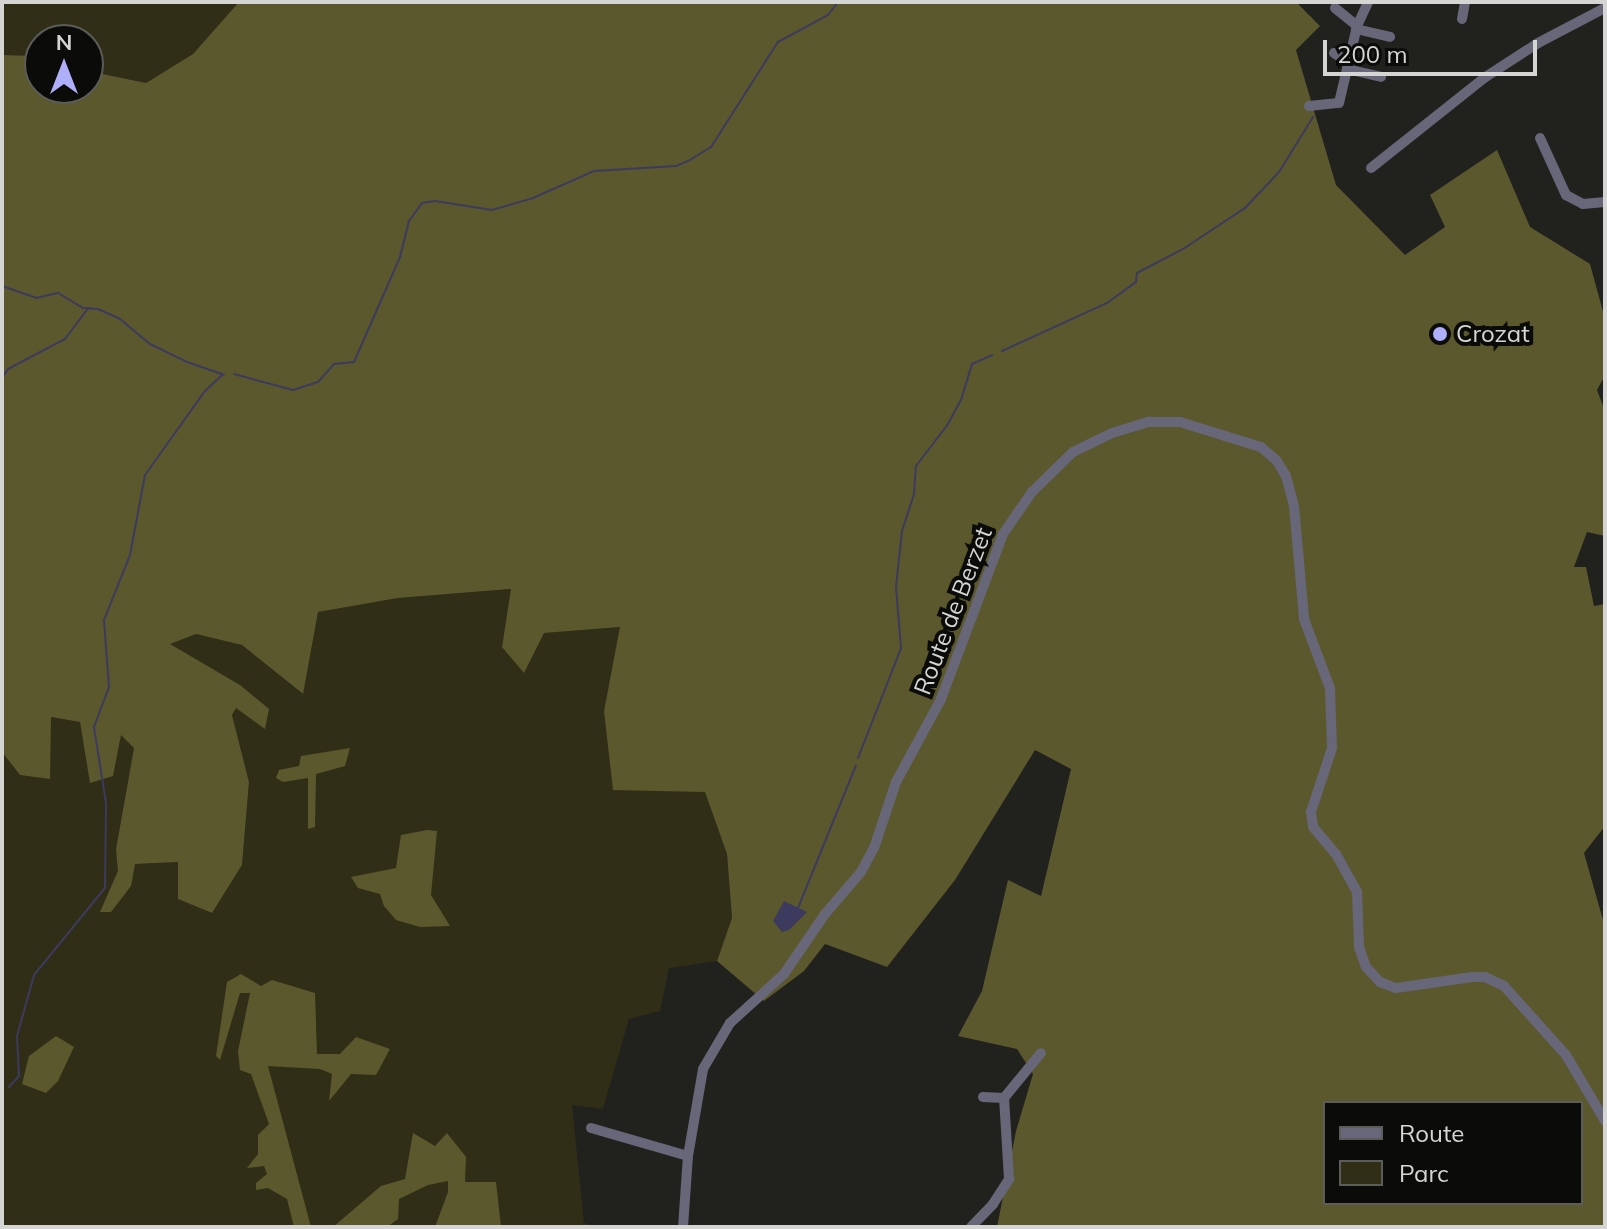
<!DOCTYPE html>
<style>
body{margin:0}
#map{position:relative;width:1607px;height:1229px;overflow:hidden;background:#21211e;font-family:Mulish,sans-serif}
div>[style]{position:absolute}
.green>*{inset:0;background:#302e17}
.forest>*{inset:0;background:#5b582d}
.water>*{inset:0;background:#3c3b5f}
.stream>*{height:2px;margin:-1px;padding:0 1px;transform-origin:1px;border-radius:1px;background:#3c3b5f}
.minor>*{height:10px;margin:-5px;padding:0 5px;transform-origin:5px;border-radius:5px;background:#676779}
.dots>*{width:22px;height:22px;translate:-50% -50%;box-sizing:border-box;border:4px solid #0b0b09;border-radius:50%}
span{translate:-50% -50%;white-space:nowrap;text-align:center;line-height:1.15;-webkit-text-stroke:8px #0b0b09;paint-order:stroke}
.poi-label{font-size:24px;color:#d5d5d3}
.left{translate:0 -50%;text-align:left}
.street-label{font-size:24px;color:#d5d5d3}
.frame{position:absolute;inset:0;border:4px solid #d5d5d3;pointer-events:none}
.legend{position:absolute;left:1323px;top:1101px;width:260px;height:104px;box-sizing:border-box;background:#0b0b09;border:2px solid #5c5c5a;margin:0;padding:10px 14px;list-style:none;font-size:24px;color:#d5d5d3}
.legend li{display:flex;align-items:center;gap:16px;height:40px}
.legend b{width:40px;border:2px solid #5c5c5a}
.north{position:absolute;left:24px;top:24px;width:80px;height:80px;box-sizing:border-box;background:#0b0b09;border:2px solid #5c5c5a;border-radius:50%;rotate:0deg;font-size:22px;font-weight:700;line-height:32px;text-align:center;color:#d5d5d3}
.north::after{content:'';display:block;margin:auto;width:28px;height:36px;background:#afaefa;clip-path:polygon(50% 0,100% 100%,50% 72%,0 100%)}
.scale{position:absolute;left:1323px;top:40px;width:214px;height:36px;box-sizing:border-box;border:4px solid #d5d5d3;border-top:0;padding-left:10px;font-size:24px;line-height:28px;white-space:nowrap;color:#d5d5d3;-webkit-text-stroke:6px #0b0b09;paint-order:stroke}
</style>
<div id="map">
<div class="green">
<i style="clip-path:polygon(2px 2px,239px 2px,193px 54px,146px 83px,88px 71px,88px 40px,40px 40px,40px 56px,2px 55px)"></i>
<i style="clip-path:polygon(512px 589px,502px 647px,544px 633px,621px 627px,604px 711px,705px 791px,727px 854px,732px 918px,717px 961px,669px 968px,660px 1011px,629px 1019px,603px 1109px,572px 1105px,584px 1223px,600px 1227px,2px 1227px,2px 752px,20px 775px,50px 717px,80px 722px,91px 783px,121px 734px,134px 748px,116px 849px,119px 871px,135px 864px,178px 862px,178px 899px,212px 913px,242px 865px,249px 782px,232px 715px,240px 685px,169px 644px,196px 634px,242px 645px,302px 694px,318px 612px,398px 598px)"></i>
</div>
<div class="forest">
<i style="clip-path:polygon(evenodd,239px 2px,1296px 2px,1320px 26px,1296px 50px,1336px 185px,1405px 255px,1445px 227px,1430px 195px,1497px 150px,1530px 227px,1590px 264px,1605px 319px,1605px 375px,1597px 390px,1605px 411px,1605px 536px,1587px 532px,1574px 567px,1586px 567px,1594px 606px,1605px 604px,1605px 826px,1584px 853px,1605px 927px,1605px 1227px,997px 1227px,1016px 1131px,1033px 1074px,1017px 1049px,958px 1036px,982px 991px,1008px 880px,1041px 896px,1071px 769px,1035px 750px,955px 880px,887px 967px,825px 944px,804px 971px,764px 1001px,717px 961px,732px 918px,727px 854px,705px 792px,613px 790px,604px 711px,620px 627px,544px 633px,524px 673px,502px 647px,511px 589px,398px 598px,318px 612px,303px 694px,242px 645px,196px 634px,170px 644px,240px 685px,269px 709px,265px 729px,236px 708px,232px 715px,249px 782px,242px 865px,212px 913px,178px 899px,178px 862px,135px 864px,131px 886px,111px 912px,100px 912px,118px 871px,116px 849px,134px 748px,121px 735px,113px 776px,90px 783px,80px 722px,51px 717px,50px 779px,20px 775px,2px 752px,2px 55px,40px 56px,40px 88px,88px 88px,88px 71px,146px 83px,193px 54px,239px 2px,1325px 1103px,1581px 1103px,1581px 1203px,1325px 1203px,1325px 1103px)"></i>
<i style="clip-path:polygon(350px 748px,345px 766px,316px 774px,315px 827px,308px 829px,308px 778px,283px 782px,276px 778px,279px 770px,299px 766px,301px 756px)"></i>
<i style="clip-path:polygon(427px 830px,437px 831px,431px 895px,450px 926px,420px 927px,396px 920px,384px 906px,380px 894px,358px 888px,351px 877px,396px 868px,401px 835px)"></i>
<i style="clip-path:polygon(241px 974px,261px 986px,272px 980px,315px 993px,317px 1054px,340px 1054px,356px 1037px,390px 1049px,376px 1075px,351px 1074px,329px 1101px,332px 1074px,320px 1069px,268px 1066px,311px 1227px,294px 1227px,287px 1199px,268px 1188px,256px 1190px,256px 1183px,267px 1174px,264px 1166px,247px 1168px,258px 1154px,258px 1135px,269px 1124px,251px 1074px,240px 1070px,238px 1051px,250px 993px,240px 993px,220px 1060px,216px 1056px,227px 982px)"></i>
<i style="clip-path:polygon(56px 1036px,74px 1047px,58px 1081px,46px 1093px,22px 1084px,29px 1056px)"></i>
<i style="clip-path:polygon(413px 1133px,435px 1146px,447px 1133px,466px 1157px,465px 1182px,496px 1182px,501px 1227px,435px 1227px,448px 1192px,448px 1181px,428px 1185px,399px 1199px,398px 1219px,387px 1227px,333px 1227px,381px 1186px,405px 1179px)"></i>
</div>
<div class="water">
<i style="clip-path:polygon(784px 901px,807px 912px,789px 930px,782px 932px,773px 921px)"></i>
</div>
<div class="stream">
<i style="left:2px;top:286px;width:36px;rotate:19deg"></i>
<i style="left:36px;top:298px;width:23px;rotate:-13deg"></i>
<i style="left:58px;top:293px;width:29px;rotate:31deg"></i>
<i style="left:83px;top:308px;width:15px;rotate:4deg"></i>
<i style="left:98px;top:309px;width:24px;rotate:24deg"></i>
<i style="left:120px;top:319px;width:39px;rotate:40deg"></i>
<i style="left:150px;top:344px;width:41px;rotate:25.9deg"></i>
<i style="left:187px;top:362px;width:39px;rotate:19deg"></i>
<i style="left:1002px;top:351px;width:115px;rotate:-24.6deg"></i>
<i style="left:1107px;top:303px;width:36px;rotate:-36deg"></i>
<i style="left:1136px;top:282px;width:9px;rotate:-84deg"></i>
<i style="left:1137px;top:273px;width:52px;rotate:-27.6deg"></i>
<i style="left:1183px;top:249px;width:74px;rotate:-33.5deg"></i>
<i style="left:1245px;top:208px;width:50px;rotate:-46.6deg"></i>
<i style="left:1279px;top:172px;width:65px;rotate:-58.3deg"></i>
<i style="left:234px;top:374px;width:61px;rotate:15.2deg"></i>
<i style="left:293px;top:390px;width:26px;rotate:-18deg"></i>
<i style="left:318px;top:382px;width:24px;rotate:-48deg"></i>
<i style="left:334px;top:364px;width:20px;rotate:-6deg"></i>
<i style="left:354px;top:362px;width:115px;rotate:-66.3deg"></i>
<i style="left:400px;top:257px;width:37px;rotate:-76deg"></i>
<i style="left:409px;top:221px;width:22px;rotate:-54deg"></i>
<i style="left:422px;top:203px;width:13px;rotate:-9deg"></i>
<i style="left:435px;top:201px;width:58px;rotate:9deg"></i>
<i style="left:492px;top:210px;width:43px;rotate:-16.3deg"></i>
<i style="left:533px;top:198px;width:67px;rotate:-23.9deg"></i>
<i style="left:594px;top:171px;width:82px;rotate:-3.5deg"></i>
<i style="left:676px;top:166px;width:15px;rotate:-23deg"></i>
<i style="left:690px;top:160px;width:25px;rotate:-32deg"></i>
<i style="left:711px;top:147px;width:125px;rotate:-57.5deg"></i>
<i style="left:778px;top:42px;width:57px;rotate:-28.4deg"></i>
<i style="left:828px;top:15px;width:16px;rotate:-52deg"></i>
<i style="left:2px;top:378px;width:11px;rotate:-56deg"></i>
<i style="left:8px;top:369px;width:64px;rotate:-27.8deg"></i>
<i style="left:65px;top:339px;width:39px;rotate:-53deg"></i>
<i style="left:858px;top:758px;width:118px;rotate:-68.6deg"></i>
<i style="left:901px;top:648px;width:61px;rotate:-94.7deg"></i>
<i style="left:896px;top:587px;width:56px;rotate:-83.9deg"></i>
<i style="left:902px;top:531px;width:40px;rotate:-72deg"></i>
<i style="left:914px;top:493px;width:27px;rotate:-86deg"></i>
<i style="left:916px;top:466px;width:53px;rotate:-52.7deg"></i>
<i style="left:948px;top:424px;width:27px;rotate:-62deg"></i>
<i style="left:961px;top:400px;width:38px;rotate:-73deg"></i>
<i style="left:972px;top:364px;width:22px;rotate:-24deg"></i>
<i style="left:798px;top:908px;width:154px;rotate:-67.9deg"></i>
<i style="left:9px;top:1087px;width:15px;rotate:-48deg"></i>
<i style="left:19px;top:1076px;width:40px;rotate:-92.9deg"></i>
<i style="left:17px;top:1036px;width:63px;rotate:-74.4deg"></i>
<i style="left:34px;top:975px;width:112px;rotate:-50.8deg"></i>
<i style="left:105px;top:888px;width:85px;rotate:-89.3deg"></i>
<i style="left:106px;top:803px;width:77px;rotate:-99deg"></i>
<i style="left:94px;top:727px;width:43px;rotate:-69.4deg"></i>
<i style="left:109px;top:687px;width:67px;rotate:-94.3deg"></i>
<i style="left:104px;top:620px;width:70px;rotate:-68.2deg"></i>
<i style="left:130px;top:555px;width:81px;rotate:-79.4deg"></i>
<i style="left:145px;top:475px;width:103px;rotate:-54.5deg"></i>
<i style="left:205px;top:391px;width:23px;rotate:-43deg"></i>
<i style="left:2px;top:1097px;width:1px;rotate:-45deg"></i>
</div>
<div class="minor">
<i style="left:1335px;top:8px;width:28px;rotate:39deg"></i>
<i style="left:1462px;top:19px;width:17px;rotate:-80deg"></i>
<i style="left:1356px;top:29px;width:35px;rotate:13deg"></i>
<i style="left:1334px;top:53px;width:17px;rotate:33deg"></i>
<i style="left:1347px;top:69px;width:35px;rotate:13deg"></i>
<i style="left:1309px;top:106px;width:30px;rotate:-6deg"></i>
<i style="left:1339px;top:103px;width:79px;rotate:-76.8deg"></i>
<i style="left:1357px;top:26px;width:26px;rotate:-65deg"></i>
<i style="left:1540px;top:138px;width:63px;rotate:65.5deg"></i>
<i style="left:1566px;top:195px;width:19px;rotate:28deg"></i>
<i style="left:1583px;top:204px;width:22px;rotate:-5deg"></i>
<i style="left:1371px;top:168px;width:144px;rotate:-38.5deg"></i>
<i style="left:1484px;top:78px;width:64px;rotate:-32.9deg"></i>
<i style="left:1538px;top:43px;width:76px;rotate:-27.6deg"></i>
<i style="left:983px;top:1097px;width:21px;rotate:3deg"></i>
<i style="left:591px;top:1128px;width:101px;rotate:16.1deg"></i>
<i style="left:683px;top:1227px;width:71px;rotate:-86deg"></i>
<i style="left:688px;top:1156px;width:88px;rotate:-80.2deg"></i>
<i style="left:703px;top:1069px;width:53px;rotate:-59.6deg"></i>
<i style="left:730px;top:1023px;width:73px;rotate:-42.2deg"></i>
<i style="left:784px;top:974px;width:73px;rotate:-55.7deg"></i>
<i style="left:825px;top:914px;width:55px;rotate:-49.4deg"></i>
<i style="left:861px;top:872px;width:27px;rotate:-62deg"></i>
<i style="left:874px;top:848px;width:70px;rotate:-71.6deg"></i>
<i style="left:896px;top:782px;width:94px;rotate:-61.5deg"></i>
<i style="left:941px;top:699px;width:176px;rotate:-69.4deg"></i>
<i style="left:1003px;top:534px;width:51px;rotate:-55.4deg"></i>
<i style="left:1032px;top:492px;width:57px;rotate:-44.3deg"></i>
<i style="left:1073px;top:452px;width:43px;rotate:-26deg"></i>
<i style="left:1112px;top:433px;width:39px;rotate:-17deg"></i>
<i style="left:1149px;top:422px;width:31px"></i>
<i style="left:1180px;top:422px;width:85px;rotate:17.2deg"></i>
<i style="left:1261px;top:447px;width:21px;rotate:41deg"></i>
<i style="left:1277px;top:461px;width:17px;rotate:59deg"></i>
<i style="left:1286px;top:476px;width:31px;rotate:75deg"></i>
<i style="left:1294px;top:506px;width:113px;rotate:84.9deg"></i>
<i style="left:1304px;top:619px;width:74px;rotate:69.4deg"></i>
<i style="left:1330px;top:688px;width:60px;rotate:88.1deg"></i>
<i style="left:1332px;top:748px;width:67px;rotate:108.2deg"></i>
<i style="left:1311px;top:812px;width:15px;rotate:82deg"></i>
<i style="left:1313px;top:827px;width:35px;rotate:50deg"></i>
<i style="left:1336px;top:854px;width:43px;rotate:61.1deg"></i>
<i style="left:1357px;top:892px;width:55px;rotate:87.9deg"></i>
<i style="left:1359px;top:947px;width:21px;rotate:71deg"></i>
<i style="left:1366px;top:967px;width:21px;rotate:47deg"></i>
<i style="left:1380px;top:982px;width:17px;rotate:21deg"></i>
<i style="left:1396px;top:988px;width:77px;rotate:-8.2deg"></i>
<i style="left:1472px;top:977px;width:13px"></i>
<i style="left:1485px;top:977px;width:21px;rotate:25deg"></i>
<i style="left:1504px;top:986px;width:93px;rotate:48.1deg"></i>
<i style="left:1566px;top:1055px;width:77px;rotate:59.4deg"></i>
<i style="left:971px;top:1227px;width:32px;rotate:-46deg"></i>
<i style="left:993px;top:1204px;width:30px;rotate:-57deg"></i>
<i style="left:1009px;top:1179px;width:81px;rotate:-93.5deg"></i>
<i style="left:1004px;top:1098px;width:58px;rotate:-50.6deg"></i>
</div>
<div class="dots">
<i style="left:1440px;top:334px;background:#afaefa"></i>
</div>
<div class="poi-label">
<span class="left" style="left:1456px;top:334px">Crozat</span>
</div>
<div class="street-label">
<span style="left:953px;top:611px;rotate:-69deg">Route de Berzet</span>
</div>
<div class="frame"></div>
<ul class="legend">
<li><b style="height:10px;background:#676779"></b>Route</li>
<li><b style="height:22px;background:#302e17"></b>Parc</li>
</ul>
<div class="north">N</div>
<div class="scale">200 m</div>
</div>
